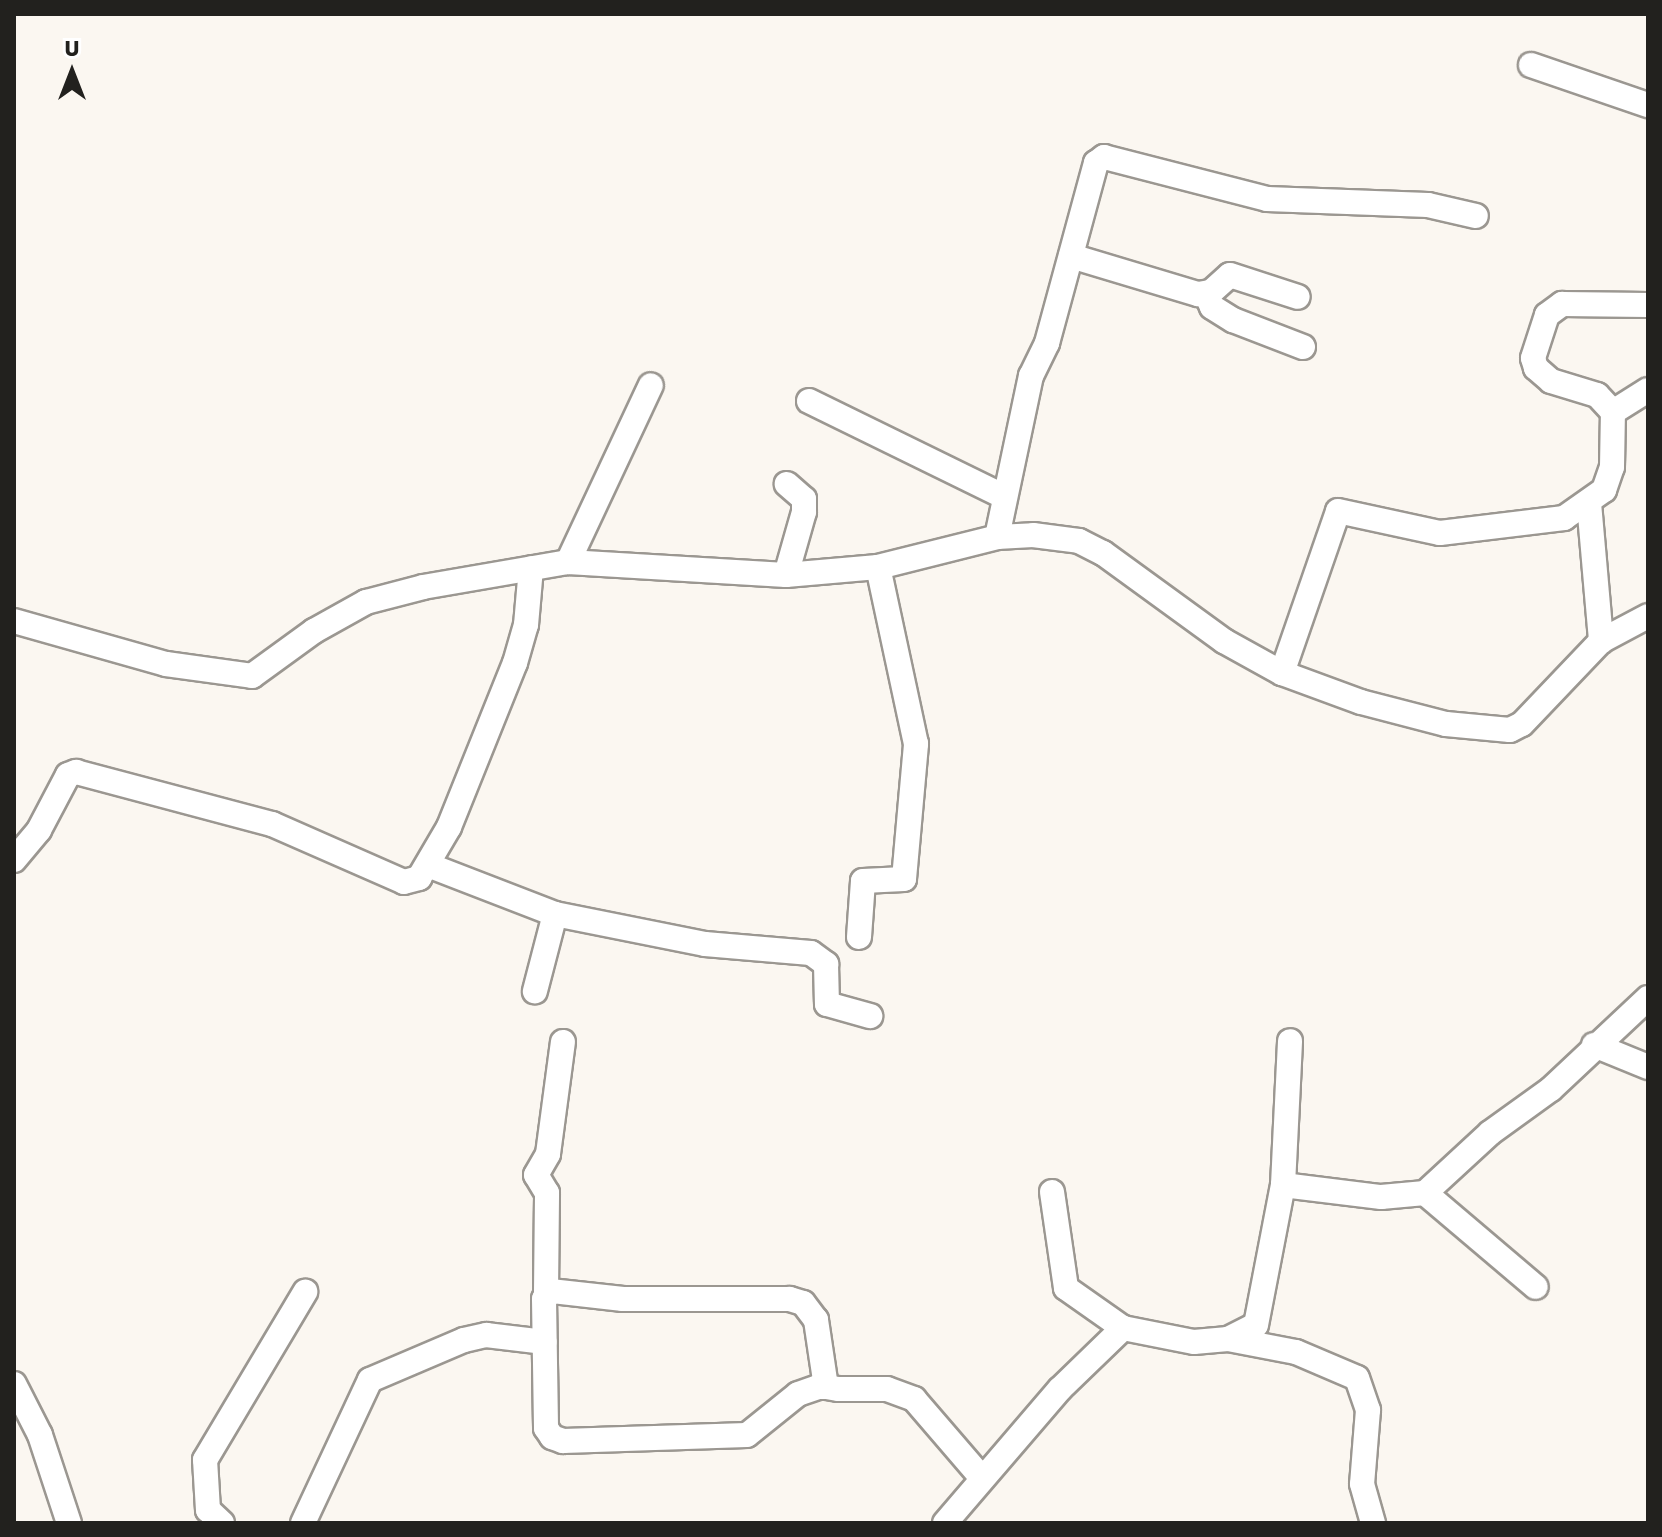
<!DOCTYPE html>
<style>
body{margin:0}
#map{position:relative;width:1662px;height:1537px;overflow:hidden;background:#fbf7f1;font-family:Jost,sans-serif}
div>[style]{position:absolute}
.roads{filter:drop-shadow(2px 0 #9b9791) drop-shadow(-2px 0 #9b9791) drop-shadow(0 2px #9b9791) drop-shadow(0 -2px #9b9791)}
.minor>*{height:24px;margin:-12px;padding:0 12px;transform-origin:12px;border-radius:12px;background:#fff}
span{translate:-50% -50%;white-space:nowrap;text-align:center;line-height:1.15;-webkit-text-stroke:7px #fff;paint-order:stroke}
.frame{position:absolute;inset:0;border:16px solid #22211e;pointer-events:none}
.north{position:absolute;left:32px;top:32px;width:80px;height:80px;-webkit-text-stroke:6px #fff;paint-order:stroke;rotate:0deg;font-size:22px;font-weight:700;line-height:32px;text-align:center;color:#22211e}
.north::after{content:'';display:block;margin:auto;width:28px;height:36px;background:#22211e;clip-path:polygon(50% 0,100% 100%,50% 72%,0 100%)}
</style>
<div id="map">
<div class="roads">
<div class="minor">
<i style="left:1531px;top:65px;width:124px;rotate:18.9deg"></i>
<i style="left:1071px;top:256px;width:133px;rotate:16.7deg"></i>
<i style="left:1198px;top:294px;width:13px;rotate:-9deg"></i>
<i style="left:1211px;top:292px;width:25px;rotate:-42deg"></i>
<i style="left:1230px;top:275px;width:71px;rotate:17.9deg"></i>
<i style="left:1206px;top:294px;width:14px;rotate:65deg"></i>
<i style="left:1212px;top:307px;width:25px;rotate:32deg"></i>
<i style="left:1233px;top:320px;width:75px;rotate:21.1deg"></i>
<i style="left:809px;top:401px;width:216px;rotate:26.1deg"></i>
<i style="left:1613px;top:412px;width:41px;rotate:-32.2deg"></i>
<i style="left:1589px;top:503px;width:139px;rotate:85deg"></i>
<i style="left:997px;top:537px;width:165px;rotate:-78.1deg"></i>
<i style="left:1031px;top:376px;width:37px;rotate:-64deg"></i>
<i style="left:1047px;top:343px;width:187px;rotate:-74.8deg"></i>
<i style="left:1096px;top:163px;width:10px;rotate:-37deg"></i>
<i style="left:1104px;top:157px;width:168px;rotate:14.4deg"></i>
<i style="left:1267px;top:199px;width:161px;rotate:2.1deg"></i>
<i style="left:1428px;top:205px;width:49px;rotate:12.9deg"></i>
<i style="left:568px;top:562px;width:195px;rotate:-64.9deg"></i>
<i style="left:786px;top:575px;width:66px;rotate:-74.1deg"></i>
<i style="left:804px;top:512px;width:13px;rotate:-90deg"></i>
<i style="left:804px;top:499px;width:23px;rotate:-139deg"></i>
<i style="left:14px;top:621px;width:158px;rotate:15.8deg"></i>
<i style="left:166px;top:664px;width:87px;rotate:7.9deg"></i>
<i style="left:252px;top:676px;width:77px;rotate:-36deg"></i>
<i style="left:314px;top:631px;width:60px;rotate:-29.1deg"></i>
<i style="left:366px;top:602px;width:59px;rotate:-14.7deg"></i>
<i style="left:423px;top:587px;width:147px;rotate:-9.8deg"></i>
<i style="left:568px;top:562px;width:218px;rotate:3.4deg"></i>
<i style="left:786px;top:575px;width:92px;rotate:-5deg"></i>
<i style="left:878px;top:567px;width:123px;rotate:-14.1deg"></i>
<i style="left:997px;top:537px;width:36px;rotate:-3deg"></i>
<i style="left:1033px;top:535px;width:46px;rotate:7.4deg"></i>
<i style="left:1079px;top:541px;width:27px;rotate:27deg"></i>
<i style="left:1103px;top:553px;width:150px;rotate:36deg"></i>
<i style="left:1224px;top:641px;width:66px;rotate:28.9deg"></i>
<i style="left:1282px;top:673px;width:84px;rotate:20.2deg"></i>
<i style="left:1361px;top:702px;width:88px;rotate:14.5deg"></i>
<i style="left:1446px;top:724px;width:64px;rotate:5.4deg"></i>
<i style="left:1510px;top:730px;width:13px;rotate:-27deg"></i>
<i style="left:1522px;top:724px;width:115px;rotate:-46.4deg"></i>
<i style="left:1601px;top:641px;width:53px;rotate:-28deg"></i>
<i style="left:1282px;top:673px;width:171px;rotate:-70.9deg"></i>
<i style="left:1338px;top:511px;width:104px;rotate:12.2deg"></i>
<i style="left:1440px;top:533px;width:125px;rotate:-6.9deg"></i>
<i style="left:1564px;top:518px;width:49px;rotate:-35deg"></i>
<i style="left:1604px;top:490px;width:24px;rotate:-71deg"></i>
<i style="left:1612px;top:467px;width:55px;rotate:-89deg"></i>
<i style="left:1613px;top:412px;width:23px;rotate:-133deg"></i>
<i style="left:1597px;top:395px;width:48px;rotate:-163.1deg"></i>
<i style="left:1551px;top:381px;width:20px;rotate:-139deg"></i>
<i style="left:1536px;top:368px;width:10px;rotate:-107deg"></i>
<i style="left:1533px;top:358px;width:45px;rotate:-72deg"></i>
<i style="left:1547px;top:315px;width:19px;rotate:-36deg"></i>
<i style="left:1562px;top:304px;width:86px;rotate:0.7deg"></i>
<i style="left:14px;top:860px;width:39px;rotate:-50deg"></i>
<i style="left:39px;top:830px;width:62px;rotate:-62.2deg"></i>
<i style="left:68px;top:775px;width:9px;rotate:-21deg"></i>
<i style="left:76px;top:772px;width:203px;rotate:14.9deg"></i>
<i style="left:272px;top:824px;width:144px;rotate:23.7deg"></i>
<i style="left:404px;top:882px;width:16px;rotate:-15deg"></i>
<i style="left:419px;top:878px;width:59px;rotate:-59.5deg"></i>
<i style="left:449px;top:827px;width:177px;rotate:-68.1deg"></i>
<i style="left:515px;top:663px;width:40px;rotate:-74deg"></i>
<i style="left:526px;top:625px;width:57px;rotate:-85deg"></i>
<i style="left:428px;top:865px;width:136px;rotate:21.1deg"></i>
<i style="left:555px;top:914px;width:80px;rotate:104.6deg"></i>
<i style="left:555px;top:914px;width:153px;rotate:11.3deg"></i>
<i style="left:705px;top:944px;width:106px;rotate:4.9deg"></i>
<i style="left:811px;top:953px;width:19px;rotate:36deg"></i>
<i style="left:826px;top:964px;width:40px;rotate:88.6deg"></i>
<i style="left:827px;top:1004px;width:45px;rotate:15.6deg"></i>
<i style="left:859px;top:937px;width:56px;rotate:-85.9deg"></i>
<i style="left:863px;top:881px;width:41px;rotate:-2.8deg"></i>
<i style="left:904px;top:879px;width:136px;rotate:-84.9deg"></i>
<i style="left:916px;top:744px;width:181px;rotate:-102.1deg"></i>
<i style="left:1594px;top:1045px;width:58px;rotate:22.2deg"></i>
<i style="left:1283px;top:1185px;width:99px;rotate:7deg"></i>
<i style="left:1381px;top:1197px;width:44px;rotate:-5.2deg"></i>
<i style="left:1425px;top:1193px;width:88px;rotate:-42.7deg"></i>
<i style="left:1490px;top:1133px;width:75px;rotate:-35.8deg"></i>
<i style="left:1551px;top:1089px;width:133px;rotate:-43.2deg"></i>
<i style="left:1052px;top:1192px;width:97px;rotate:81.7deg"></i>
<i style="left:1066px;top:1288px;width:70px;rotate:35.1deg"></i>
<i style="left:1425px;top:1193px;width:145px;rotate:40.3deg"></i>
<i style="left:546px;top:1292px;width:99px;rotate:-89.4deg"></i>
<i style="left:547px;top:1193px;width:21px;rotate:-121deg"></i>
<i style="left:536px;top:1175px;width:24px;rotate:-60deg"></i>
<i style="left:548px;top:1154px;width:113px;rotate:-82.4deg"></i>
<i style="left:1228px;top:1339px;width:69px;rotate:10.8deg"></i>
<i style="left:1296px;top:1352px;width:66px;rotate:23.1deg"></i>
<i style="left:1357px;top:1378px;width:34px;rotate:71deg"></i>
<i style="left:1368px;top:1410px;width:74px;rotate:94.6deg"></i>
<i style="left:1362px;top:1484px;width:41px;rotate:74.2deg"></i>
<i style="left:14px;top:1384px;width:57px;rotate:63deg"></i>
<i style="left:40px;top:1435px;width:93px;rotate:71.8deg"></i>
<i style="left:826px;top:1387px;width:68px;rotate:-98.5deg"></i>
<i style="left:816px;top:1320px;width:21px;rotate:-127deg"></i>
<i style="left:803px;top:1303px;width:14px;rotate:-163deg"></i>
<i style="left:790px;top:1299px;width:167px;rotate:180deg"></i>
<i style="left:623px;top:1299px;width:71px;rotate:-173.6deg"></i>
<i style="left:552px;top:1291px;width:11px;rotate:135deg"></i>
<i style="left:544px;top:1299px;width:129px;rotate:89.1deg"></i>
<i style="left:546px;top:1428px;width:11px;rotate:56deg"></i>
<i style="left:552px;top:1437px;width:12px;rotate:20deg"></i>
<i style="left:563px;top:1441px;width:184px;rotate:-1.9deg"></i>
<i style="left:747px;top:1435px;width:65px;rotate:-38.8deg"></i>
<i style="left:798px;top:1394px;width:21px;rotate:-19deg"></i>
<i style="left:818px;top:1387px;width:8px"></i>
<i style="left:826px;top:1387px;width:13px;rotate:9deg"></i>
<i style="left:839px;top:1389px;width:48px"></i>
<i style="left:887px;top:1389px;width:29px;rotate:20deg"></i>
<i style="left:914px;top:1399px;width:104px;rotate:49.3deg"></i>
<i style="left:222px;top:1523px;width:19px;rotate:-137deg"></i>
<i style="left:208px;top:1510px;width:50px;rotate:-93.4deg"></i>
<i style="left:205px;top:1460px;width:196px;rotate:-59.2deg"></i>
<i style="left:303px;top:1523px;width:158px;rotate:-64.9deg"></i>
<i style="left:370px;top:1380px;width:102px;rotate:-23.1deg"></i>
<i style="left:464px;top:1340px;width:23px;rotate:-13deg"></i>
<i style="left:486px;top:1335px;width:59px;rotate:6.8deg"></i>
<i style="left:945px;top:1523px;width:177px;rotate:-49.4deg"></i>
<i style="left:1060px;top:1389px;width:88px;rotate:-44.1deg"></i>
<i style="left:1123px;top:1328px;width:72px;rotate:11.2deg"></i>
<i style="left:1194px;top:1342px;width:34px;rotate:-5deg"></i>
<i style="left:1228px;top:1339px;width:31px;rotate:-27deg"></i>
<i style="left:1256px;top:1325px;width:143px;rotate:-79.1deg"></i>
<i style="left:1283px;top:1185px;width:144px;rotate:-87.2deg"></i>
</div>
</div>
<div class="frame"></div>
<div class="north">U</div>
</div>
